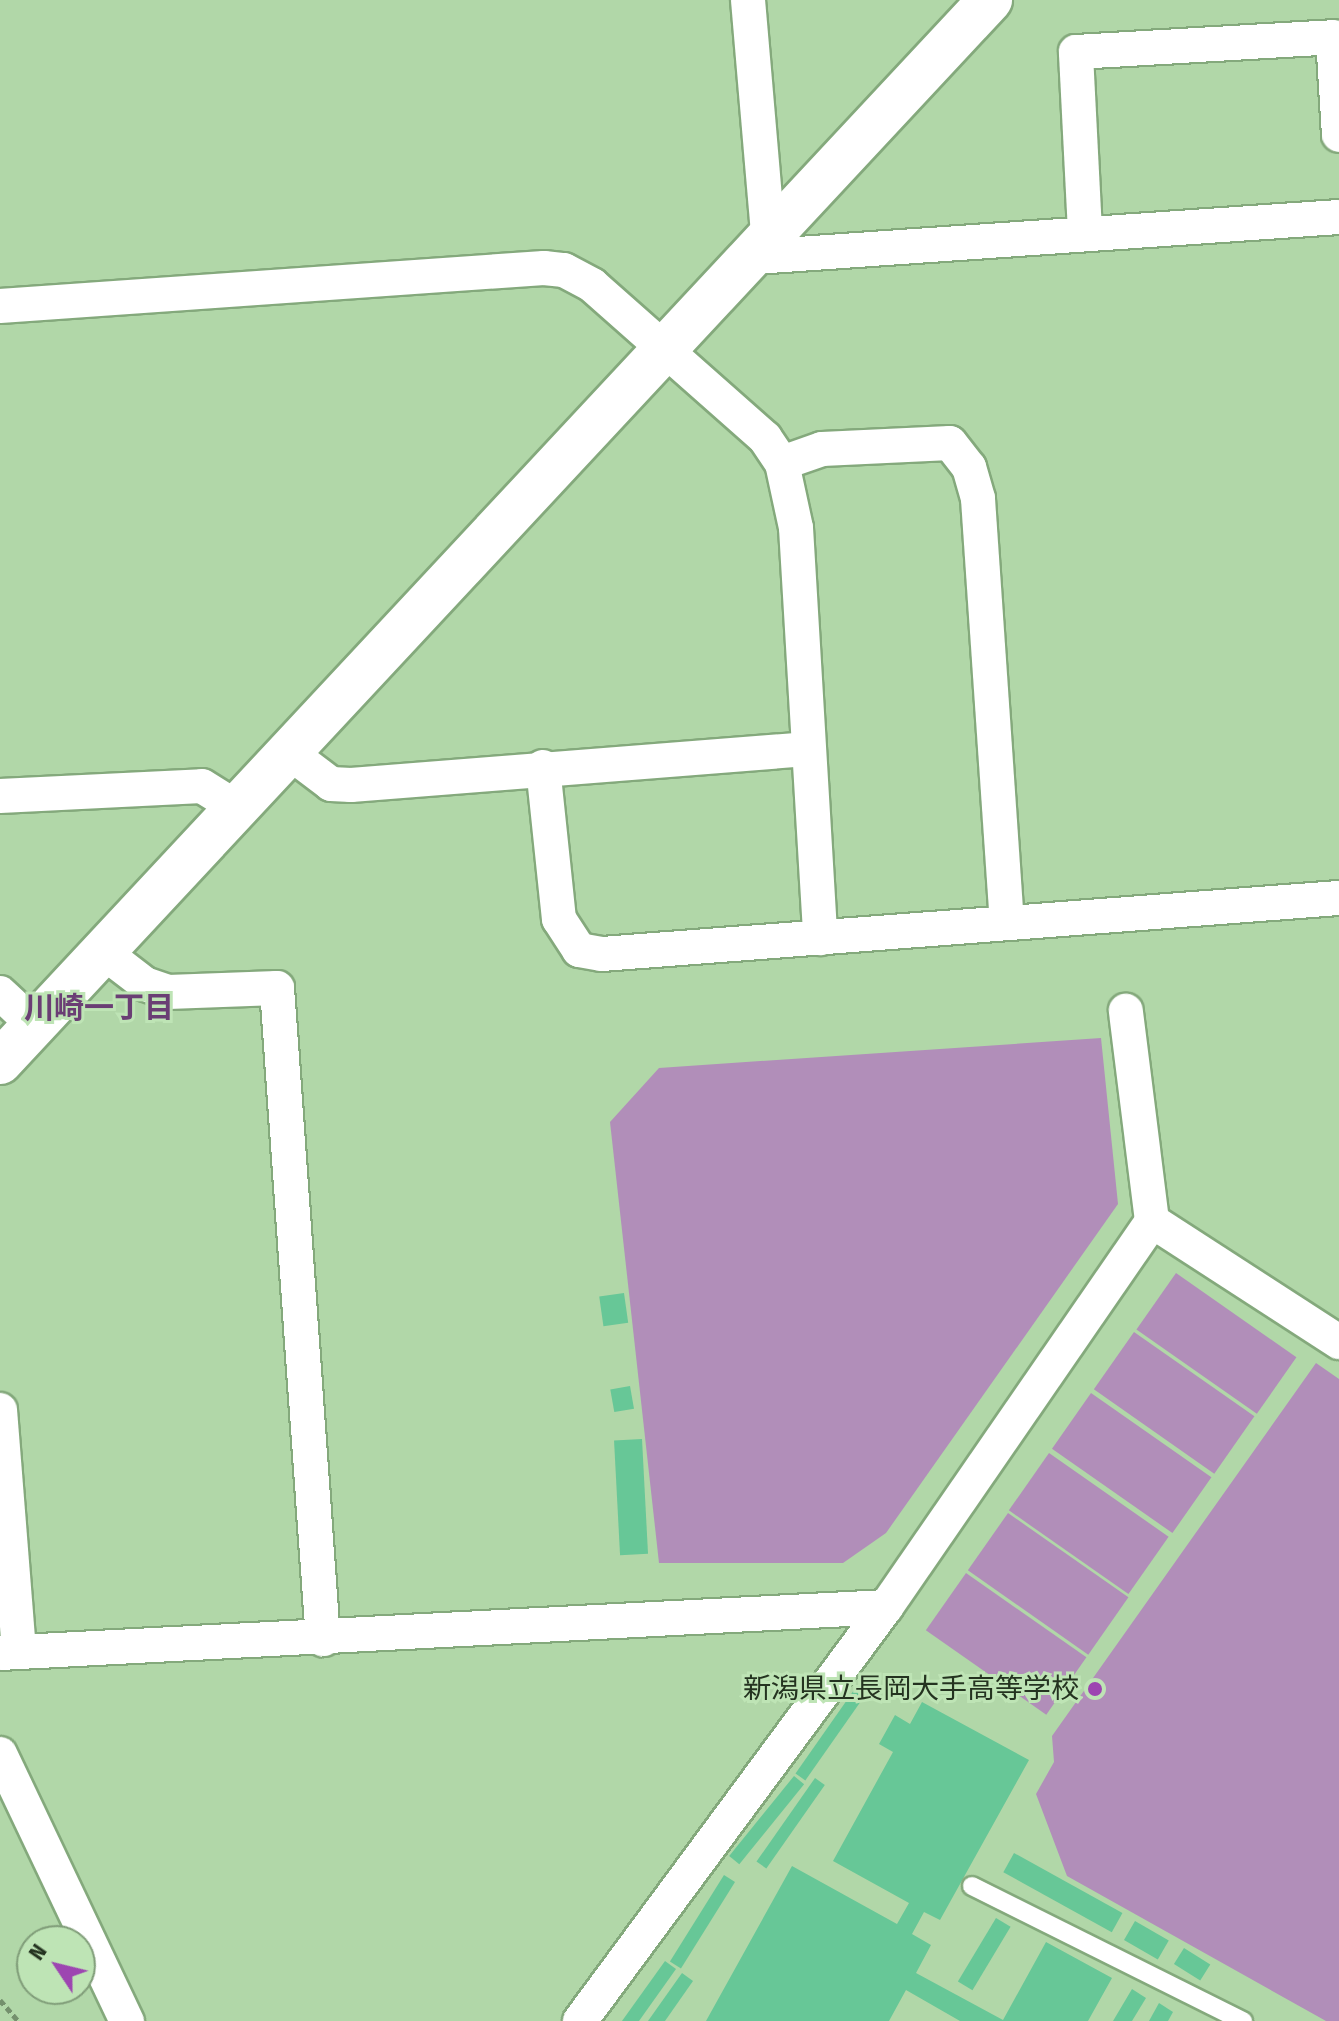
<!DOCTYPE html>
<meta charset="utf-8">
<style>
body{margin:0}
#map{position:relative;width:1339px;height:2021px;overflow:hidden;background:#b1d7a8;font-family:"Fira Sans Condensed","Noto Sans JP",sans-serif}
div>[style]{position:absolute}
.green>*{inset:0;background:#b18eb9;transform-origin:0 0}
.building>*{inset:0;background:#67c797;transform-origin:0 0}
.path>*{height:5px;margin-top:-2.5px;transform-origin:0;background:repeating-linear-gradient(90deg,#74906d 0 6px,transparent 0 10px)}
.roads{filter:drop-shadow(2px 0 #84a97c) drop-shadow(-2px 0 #84a97c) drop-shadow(0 2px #84a97c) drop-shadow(0 -2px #84a97c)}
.service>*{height:18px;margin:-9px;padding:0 9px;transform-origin:9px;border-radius:9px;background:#fff}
.minor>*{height:34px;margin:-17px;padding:0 17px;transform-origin:17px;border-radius:17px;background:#fff}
.tertiary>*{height:44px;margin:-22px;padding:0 22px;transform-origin:22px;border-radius:22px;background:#fff}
.dots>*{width:22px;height:22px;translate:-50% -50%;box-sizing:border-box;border:4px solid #bee4b5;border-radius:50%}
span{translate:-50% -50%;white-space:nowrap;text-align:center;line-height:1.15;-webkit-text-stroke:6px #bee4b5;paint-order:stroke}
.poi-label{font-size:28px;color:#243320}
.right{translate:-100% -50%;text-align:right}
.neighbourhood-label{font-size:30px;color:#6a3e74;font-weight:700}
.north{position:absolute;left:16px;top:1925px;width:80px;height:80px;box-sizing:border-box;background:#bee4b5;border:2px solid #809d79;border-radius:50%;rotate:305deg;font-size:22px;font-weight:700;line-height:32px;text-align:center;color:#243320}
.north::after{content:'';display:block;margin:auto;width:28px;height:36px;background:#9d45b1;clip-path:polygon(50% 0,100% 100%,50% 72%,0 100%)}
</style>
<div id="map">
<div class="green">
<i style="clip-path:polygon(1101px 1038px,1118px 1204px,886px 1533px,843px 1563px,659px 1563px,610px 1122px,659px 1068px)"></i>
<i style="left:1176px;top:1273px;width:147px;height:69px;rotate:35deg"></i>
<i style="left:1134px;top:1332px;width:147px;height:70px;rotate:35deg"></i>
<i style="clip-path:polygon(1316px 1363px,1339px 1379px,1339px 2021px,1326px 2021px,1067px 1876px,1036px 1794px,1054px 1762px,1052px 1736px)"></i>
<i style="left:1091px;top:1393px;width:147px;height:68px;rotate:35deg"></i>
<i style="left:1049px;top:1453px;width:146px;height:70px;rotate:35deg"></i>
<i style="left:1008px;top:1513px;width:147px;height:70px;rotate:35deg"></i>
<i style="left:966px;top:1573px;width:147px;height:70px;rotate:35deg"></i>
</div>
<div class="building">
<i style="left:624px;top:1293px;width:30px;height:25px;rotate:82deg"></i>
<i style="left:630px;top:1386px;width:23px;height:20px;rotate:80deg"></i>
<i style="left:642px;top:1439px;width:115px;height:28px;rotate:87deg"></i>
<i style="left:854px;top:1690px;width:12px;height:102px;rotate:35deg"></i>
<i style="clip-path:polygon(922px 1702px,1029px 1760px,940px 1920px,924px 1912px,912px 1934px,931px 1945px,916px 1973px,1003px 2020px,1046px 1942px,1112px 1978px,1088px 2021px,960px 2021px,906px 1990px,889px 2021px,706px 2021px,792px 1866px,897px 1924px,909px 1903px,833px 1861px,893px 1752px,879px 1744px,895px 1715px,910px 1724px)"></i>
<i style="left:794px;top:1776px;width:13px;height:103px;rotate:39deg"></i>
<i style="left:815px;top:1778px;width:12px;height:102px;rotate:35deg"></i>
<i style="left:1014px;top:1853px;width:124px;height:22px;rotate:29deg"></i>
<i style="left:724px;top:1875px;width:13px;height:102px;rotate:32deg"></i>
<i style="left:996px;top:1918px;width:17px;height:74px;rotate:31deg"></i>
<i style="left:1135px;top:1921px;width:39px;height:22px;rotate:30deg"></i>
<i style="left:1184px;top:1948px;width:31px;height:19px;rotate:32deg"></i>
<i style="clip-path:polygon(665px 1961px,676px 1969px,639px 2021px,622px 2021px)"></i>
<i style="clip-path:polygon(682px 1973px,693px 1981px,665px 2021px,648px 2021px)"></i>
<i style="clip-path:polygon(1132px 1989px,1146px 1998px,1132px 2021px,1113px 2021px)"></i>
<i style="clip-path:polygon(1159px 2003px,1173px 2012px,1168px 2021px,1149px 2021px)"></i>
</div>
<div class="path">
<i style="left:0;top:2000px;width:28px;rotate:49deg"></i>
</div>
<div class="roads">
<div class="service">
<i style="left:972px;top:1886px;width:303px;rotate:26.5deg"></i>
</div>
<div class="minor">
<i style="left:748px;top:0;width:236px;rotate:85.1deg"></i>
<i style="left:1085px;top:232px;width:180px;rotate:-92.9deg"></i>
<i style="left:1076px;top:52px;width:257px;rotate:-3.3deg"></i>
<i style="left:1333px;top:37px;width:98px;rotate:86.5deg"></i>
<i style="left:755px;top:257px;width:585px;rotate:-3.92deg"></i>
<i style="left:0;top:306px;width:545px;rotate:-4deg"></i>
<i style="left:544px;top:268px;width:20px;rotate:6deg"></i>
<i style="left:564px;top:270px;width:32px;rotate:28deg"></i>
<i style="left:592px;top:285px;width:231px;rotate:41.5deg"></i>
<i style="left:765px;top:438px;width:30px;rotate:56deg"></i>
<i style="left:782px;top:463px;width:66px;rotate:77.8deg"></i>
<i style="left:796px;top:528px;width:411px;rotate:86.6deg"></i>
<i style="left:782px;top:463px;width:42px;rotate:-19.3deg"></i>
<i style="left:822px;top:449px;width:128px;rotate:-2.7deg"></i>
<i style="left:950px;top:443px;width:31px;rotate:52deg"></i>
<i style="left:969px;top:467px;width:33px;rotate:74deg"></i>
<i style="left:978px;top:499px;width:423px;rotate:86.1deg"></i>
<i style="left:290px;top:753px;width:51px;rotate:37.1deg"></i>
<i style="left:331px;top:784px;width:20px;rotate:3deg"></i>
<i style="left:351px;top:785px;width:457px;rotate:-4.5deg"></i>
<i style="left:543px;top:767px;width:153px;rotate:84deg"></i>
<i style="left:559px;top:919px;width:37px;rotate:57deg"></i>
<i style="left:579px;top:950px;width:23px;rotate:10deg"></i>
<i style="left:602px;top:954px;width:739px;rotate:-4.35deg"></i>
<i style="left:0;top:796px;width:202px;rotate:-2.8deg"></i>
<i style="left:202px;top:786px;width:40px;rotate:32deg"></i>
<i style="left:102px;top:951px;width:54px;rotate:37.5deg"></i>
<i style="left:145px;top:984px;width:24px;rotate:19deg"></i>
<i style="left:168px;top:992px;width:109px;rotate:-2.1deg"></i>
<i style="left:277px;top:988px;width:653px;rotate:85.96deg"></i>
<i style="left:0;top:993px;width:47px;rotate:43.3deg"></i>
<i style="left:1152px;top:1221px;width:223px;rotate:32.9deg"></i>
<i style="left:0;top:1410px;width:242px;rotate:85.5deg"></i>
<i style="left:0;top:1653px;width:887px;rotate:-2.97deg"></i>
<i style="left:0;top:1754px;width:296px;rotate:64.6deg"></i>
<i style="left:580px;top:2021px;width:515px;rotate:-53.53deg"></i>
<i style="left:886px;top:1607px;width:469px;rotate:-55.4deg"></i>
<i style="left:1152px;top:1221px;width:212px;rotate:-97.1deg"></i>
</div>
<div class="tertiary">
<i style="left:0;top:1062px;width:1452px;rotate:-47.01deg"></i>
</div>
</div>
<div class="dots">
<i style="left:1095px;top:1689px;background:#9d45b1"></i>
</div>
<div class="poi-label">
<span class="right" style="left:1079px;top:1689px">新潟県立長岡大手高等学校</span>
</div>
<div class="neighbourhood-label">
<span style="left:99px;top:1008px">川崎一丁目</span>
</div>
<div class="north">N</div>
</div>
